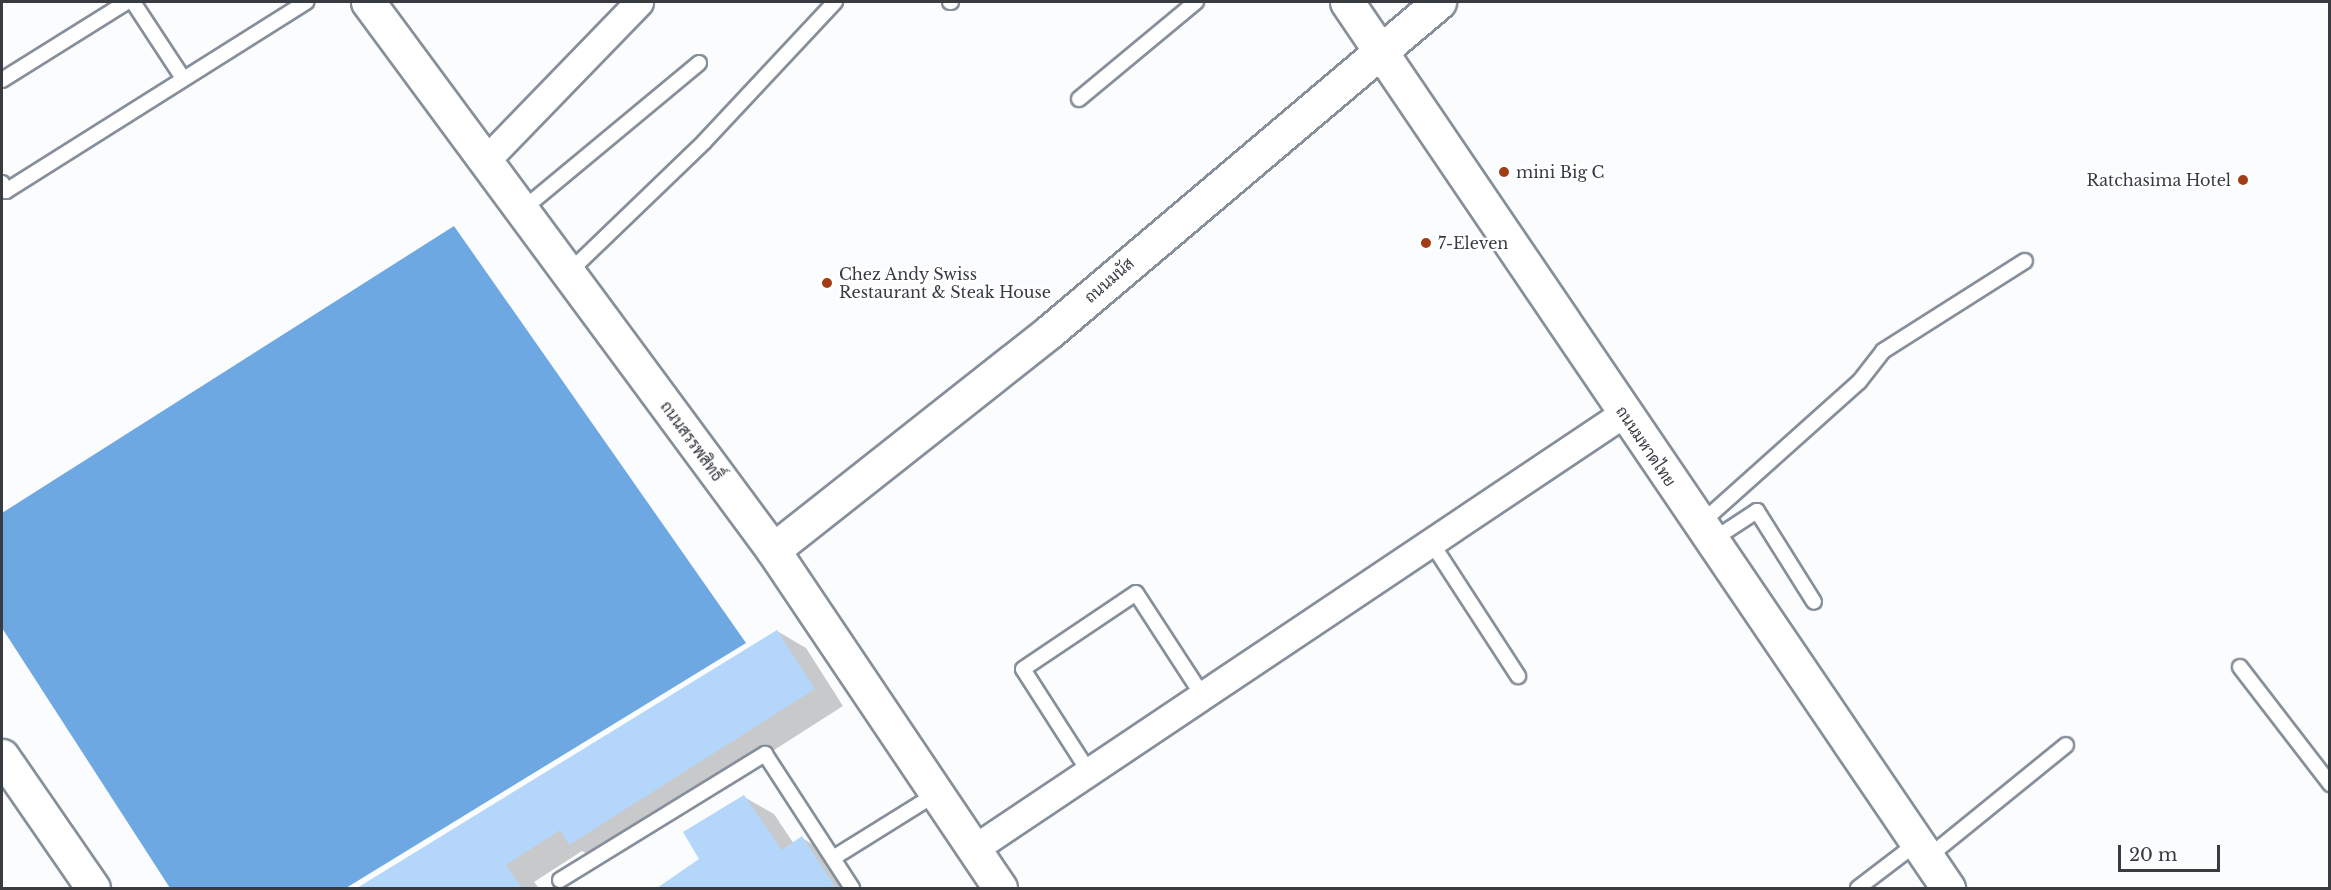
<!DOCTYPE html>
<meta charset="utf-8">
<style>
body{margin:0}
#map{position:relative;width:2331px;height:890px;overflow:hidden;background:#fafcfe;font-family:"Libre Baskerville",Sarabun,serif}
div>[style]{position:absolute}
.water>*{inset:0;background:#6da8e2}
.shadow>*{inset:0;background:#0003}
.building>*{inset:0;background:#b3d6fa}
.roads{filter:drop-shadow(2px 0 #86909b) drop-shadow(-2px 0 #86909b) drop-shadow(0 2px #86909b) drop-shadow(0 -2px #86909b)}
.service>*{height:14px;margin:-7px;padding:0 7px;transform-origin:7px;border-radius:7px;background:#fff}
.minor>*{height:27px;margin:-13.5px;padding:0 13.5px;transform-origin:13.5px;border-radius:13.5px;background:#fff}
.tertiary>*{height:33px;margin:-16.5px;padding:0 16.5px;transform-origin:16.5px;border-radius:16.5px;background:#fff}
.dots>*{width:16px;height:16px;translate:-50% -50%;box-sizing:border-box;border:3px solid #fff;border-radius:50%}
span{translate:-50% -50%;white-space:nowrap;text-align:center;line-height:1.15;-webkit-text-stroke:4.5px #fff;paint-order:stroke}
.poi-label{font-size:16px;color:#383c41}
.left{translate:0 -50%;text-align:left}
.right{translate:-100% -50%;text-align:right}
.street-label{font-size:16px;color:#383c41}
.frame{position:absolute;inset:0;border:3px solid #383c41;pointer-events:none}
.scale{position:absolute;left:2118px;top:845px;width:102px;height:27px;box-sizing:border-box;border:3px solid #383c41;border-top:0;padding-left:8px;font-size:18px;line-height:21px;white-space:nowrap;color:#383c41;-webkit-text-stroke:4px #fff;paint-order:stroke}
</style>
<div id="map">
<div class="water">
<i style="clip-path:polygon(454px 226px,746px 643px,346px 888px,170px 888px,2px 628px,2px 513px)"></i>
</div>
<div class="shadow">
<i style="clip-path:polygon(777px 631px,806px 648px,843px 706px,600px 861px,582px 851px,534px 882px,539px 888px,360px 888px)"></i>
<i style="clip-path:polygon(744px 797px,774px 814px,794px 844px,802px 838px,831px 855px,853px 888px,660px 888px,701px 860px)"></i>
</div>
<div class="building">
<i style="clip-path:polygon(777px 630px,815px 689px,569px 845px,560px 830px,506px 865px,522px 888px,357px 888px)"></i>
<i style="clip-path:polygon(744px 795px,782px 850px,802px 836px,836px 888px,657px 888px,699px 859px,683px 832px)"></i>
</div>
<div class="roads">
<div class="service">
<i style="left:133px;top:2px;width:91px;rotate:56.7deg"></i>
<i style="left:950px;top:2px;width:1px"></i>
<i style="left:2px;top:80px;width:147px;rotate:-32deg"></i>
<i style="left:1079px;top:99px;width:152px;rotate:-39.7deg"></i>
<i style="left:2px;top:183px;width:9px;rotate:63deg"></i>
<i style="left:6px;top:191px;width:355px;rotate:-32.2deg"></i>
<i style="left:522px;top:210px;width:230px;rotate:-39.7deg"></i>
<i style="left:568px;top:273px;width:189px;rotate:-43.9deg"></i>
<i style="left:704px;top:142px;width:192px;rotate:-46.9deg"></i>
<i style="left:1700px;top:524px;width:213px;rotate:-41.8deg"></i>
<i style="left:1859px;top:382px;width:39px;rotate:-52deg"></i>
<i style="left:1883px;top:351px;width:168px;rotate:-32.4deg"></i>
<i style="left:1711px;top:541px;width:55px;rotate:-33.1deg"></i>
<i style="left:1757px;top:511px;width:107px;rotate:57.9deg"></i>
<i style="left:1431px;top:542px;width:160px;rotate:57deg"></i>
<i style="left:2240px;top:667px;width:148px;rotate:52.4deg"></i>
<i style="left:1089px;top:772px;width:122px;rotate:-122.7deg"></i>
<i style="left:1023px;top:669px;width:136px;rotate:-33.9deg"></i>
<i style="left:1136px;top:593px;width:123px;rotate:57deg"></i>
<i style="left:833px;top:858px;width:121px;rotate:-31.9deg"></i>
<i style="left:1927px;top:858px;width:179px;rotate:-39.1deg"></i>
<i style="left:560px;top:880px;width:241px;rotate:-31.6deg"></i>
<i style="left:765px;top:754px;width:160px;rotate:57deg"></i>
<i style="left:1858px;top:888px;width:74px;rotate:-37.3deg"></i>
</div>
<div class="minor">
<i style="left:486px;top:160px;width:220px;rotate:-45.9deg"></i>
<i style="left:972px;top:850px;width:785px;rotate:-33.83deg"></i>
</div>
<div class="tertiary">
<i style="left:368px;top:2px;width:681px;rotate:53.53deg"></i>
<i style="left:773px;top:550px;width:407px;rotate:56.1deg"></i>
<i style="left:1347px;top:2px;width:1071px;rotate:55.85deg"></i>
<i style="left:773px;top:550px;width:352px;rotate:-38.3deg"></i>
<i style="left:1049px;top:332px;width:511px;rotate:-40.24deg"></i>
<i style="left:2px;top:756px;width:160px;rotate:55.4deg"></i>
</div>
</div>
<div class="dots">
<i style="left:1504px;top:172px;background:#a23c15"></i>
<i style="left:2243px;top:180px;background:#a23c15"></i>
<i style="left:1426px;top:243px;background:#a23c15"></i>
<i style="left:827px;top:283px;background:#a23c15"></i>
</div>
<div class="poi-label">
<span class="left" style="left:1516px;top:172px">mini Big C</span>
<span class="right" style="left:2231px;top:180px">Ratchasima Hotel</span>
<span class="left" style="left:1438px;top:243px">7-Eleven</span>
<span class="left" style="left:839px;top:283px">Chez Andy Swiss<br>Restaurant &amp; Steak House</span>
</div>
<div class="street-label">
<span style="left:1109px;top:280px;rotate:-41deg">ถนนมนัส</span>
<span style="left:692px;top:441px;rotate:54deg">ถนนสรรพสิทธิ์</span>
<span style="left:1646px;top:446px;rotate:56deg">ถนนมหาดไทย</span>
</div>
<div class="frame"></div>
<div class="scale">20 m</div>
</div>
